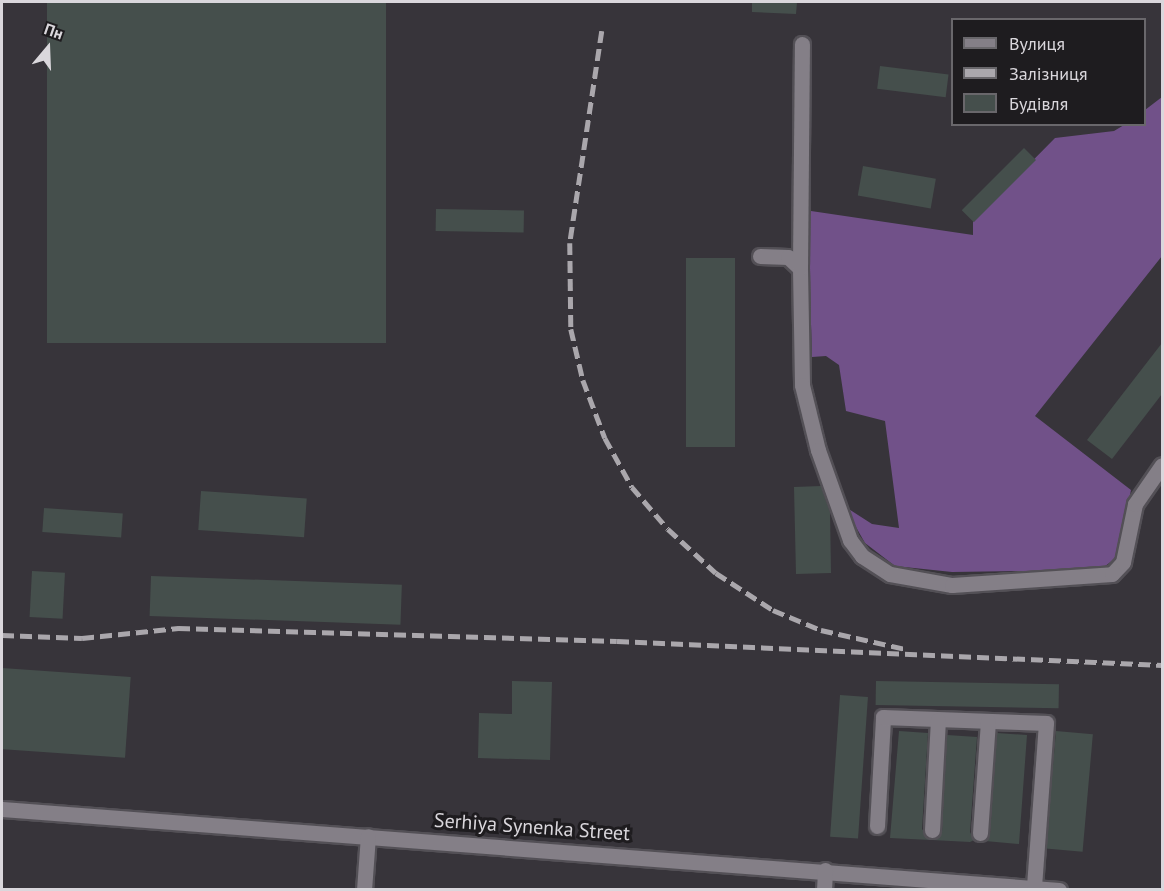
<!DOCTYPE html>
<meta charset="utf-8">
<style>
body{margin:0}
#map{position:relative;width:1164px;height:891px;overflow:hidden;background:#37343a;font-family:"PT Sans",sans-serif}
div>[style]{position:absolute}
.forest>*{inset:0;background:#715189}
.building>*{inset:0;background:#454f4c;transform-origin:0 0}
.roads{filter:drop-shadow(2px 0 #535056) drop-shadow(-2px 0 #535056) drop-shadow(0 2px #535056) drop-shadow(0 -2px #535056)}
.minor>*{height:15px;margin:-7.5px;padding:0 7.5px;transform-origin:7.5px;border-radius:7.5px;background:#847f87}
.rail>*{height:4.5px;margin-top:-2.25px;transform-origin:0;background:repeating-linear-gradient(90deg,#aaa7ac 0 12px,transparent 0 18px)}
span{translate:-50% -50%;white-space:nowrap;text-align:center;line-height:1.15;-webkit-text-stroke:6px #1e1c1f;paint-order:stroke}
.street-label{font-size:20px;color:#dad7dc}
.frame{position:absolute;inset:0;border:3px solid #dad7dc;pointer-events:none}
.legend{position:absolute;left:951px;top:18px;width:195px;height:108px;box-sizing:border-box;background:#1e1c1f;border:2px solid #69676b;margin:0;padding:8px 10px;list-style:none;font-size:18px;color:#dad7dc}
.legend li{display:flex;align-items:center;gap:12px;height:30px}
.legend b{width:30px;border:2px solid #69676b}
.north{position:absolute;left:18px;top:18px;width:60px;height:60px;-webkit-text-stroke:4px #1e1c1f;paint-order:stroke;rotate:19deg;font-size:16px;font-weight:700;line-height:24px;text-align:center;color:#dad7dc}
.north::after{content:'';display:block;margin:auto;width:21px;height:27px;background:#dad7dc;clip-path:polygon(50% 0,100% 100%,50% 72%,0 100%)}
</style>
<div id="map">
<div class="forest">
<i style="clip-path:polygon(1162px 97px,1162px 256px,1035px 416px,1131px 490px,1117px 557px,1100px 570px,952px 572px,895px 566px,865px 543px,844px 506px,872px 524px,899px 528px,885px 421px,846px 411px,839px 365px,826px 356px,812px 357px,808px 224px,811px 211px,973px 235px,973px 221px,1055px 138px,1114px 131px,1124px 125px,1144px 124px,1145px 110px)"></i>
</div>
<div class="building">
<i style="left:47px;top:2px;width:339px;height:341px"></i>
<i style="clip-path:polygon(752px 2px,797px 2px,796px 14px,752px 12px)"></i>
<i style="left:880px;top:66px;width:69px;height:23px;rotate:7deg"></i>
<i style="left:1024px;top:148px;width:17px;height:88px;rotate:45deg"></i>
<i style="left:863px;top:166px;width:74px;height:30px;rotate:10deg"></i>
<i style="left:436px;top:209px;width:88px;height:22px;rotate:1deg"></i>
<i style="left:686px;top:258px;width:49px;height:189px"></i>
<i style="clip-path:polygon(1162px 343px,1162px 394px,1112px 459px,1087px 440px)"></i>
<i style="clip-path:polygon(821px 486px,830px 512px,831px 573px,796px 574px,794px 487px)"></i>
<i style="left:201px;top:491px;width:106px;height:39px;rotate:4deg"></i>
<i style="left:44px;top:508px;width:79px;height:24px;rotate:4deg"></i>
<i style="left:32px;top:571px;width:33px;height:46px;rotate:3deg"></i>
<i style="left:151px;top:576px;width:251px;height:40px;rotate:2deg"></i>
<i style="left:2px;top:668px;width:129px;height:81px;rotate:4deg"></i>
<i style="clip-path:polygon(512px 681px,552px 682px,550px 760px,478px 758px,479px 713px,512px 714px)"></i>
<i style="left:876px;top:681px;width:183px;height:24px;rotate:1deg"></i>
<i style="left:840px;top:695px;width:28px;height:142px;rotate:4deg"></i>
<i style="clip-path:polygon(899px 731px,928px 733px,922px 829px,931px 840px,890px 838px)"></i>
<i style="left:1056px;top:731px;width:37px;height:118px;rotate:5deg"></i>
<i style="clip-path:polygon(997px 733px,1027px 735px,1019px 844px,985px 841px,990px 834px)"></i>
<i style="clip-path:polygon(947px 735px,977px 737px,970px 832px,974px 840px,970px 842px,932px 840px,942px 831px)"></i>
</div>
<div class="roads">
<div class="minor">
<i style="left:760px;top:256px;width:28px;rotate:2deg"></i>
<i style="left:788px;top:257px;width:16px;rotate:43deg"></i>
<i style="left:800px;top:268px;width:117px;rotate:89deg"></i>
<i style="left:802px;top:385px;width:67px;rotate:76.2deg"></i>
<i style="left:818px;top:450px;width:96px;rotate:70.4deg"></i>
<i style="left:850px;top:540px;width:20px;rotate:53deg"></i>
<i style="left:862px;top:556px;width:33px;rotate:33deg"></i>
<i style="left:890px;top:574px;width:63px;rotate:10.1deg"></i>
<i style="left:952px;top:585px;width:160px;rotate:-3.9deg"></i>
<i style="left:1112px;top:574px;width:16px;rotate:-47deg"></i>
<i style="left:1123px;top:562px;width:59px;rotate:-78.3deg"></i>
<i style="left:1135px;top:504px;width:47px;rotate:-55.3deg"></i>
<i style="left:800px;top:268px;width:224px;rotate:-89.5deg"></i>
<i style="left:2px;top:809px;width:1060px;rotate:4.38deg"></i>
<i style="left:877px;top:826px;width:109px;rotate:-86.8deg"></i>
<i style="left:883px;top:717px;width:163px;rotate:2.1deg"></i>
<i style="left:1046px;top:723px;width:164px;rotate:94.2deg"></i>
<i style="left:932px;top:830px;width:110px;rotate:-86.9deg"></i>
<i style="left:980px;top:833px;width:112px;rotate:-85.9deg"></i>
<i style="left:364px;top:890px;width:54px;rotate:-85.8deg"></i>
<i style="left:824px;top:890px;width:20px;rotate:-87deg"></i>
</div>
</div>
<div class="rail">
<i style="left:602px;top:31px;width:214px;rotate:98.6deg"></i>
<i style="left:570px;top:243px;width:86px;rotate:89.3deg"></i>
<i style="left:571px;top:329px;width:52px;rotate:76.8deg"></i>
<i style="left:583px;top:380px;width:62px;rotate:69.2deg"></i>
<i style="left:605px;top:438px;width:56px;rotate:61.1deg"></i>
<i style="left:632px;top:487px;width:55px;rotate:49.4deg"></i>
<i style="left:668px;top:529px;width:65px;rotate:42.5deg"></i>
<i style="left:716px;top:573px;width:68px;rotate:33deg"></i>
<i style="left:773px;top:610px;width:52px;rotate:22.6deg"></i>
<i style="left:821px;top:630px;width:86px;rotate:12.7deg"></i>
<i style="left:2px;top:635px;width:80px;rotate:2.1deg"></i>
<i style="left:82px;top:638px;width:97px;rotate:-5.9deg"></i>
<i style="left:178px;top:628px;width:439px;rotate:1.7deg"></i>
<i style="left:617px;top:641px;width:546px;rotate:2.52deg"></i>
</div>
<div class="street-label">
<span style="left:532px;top:827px;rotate:4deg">Serhiya Synenka Street</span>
</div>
<div class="frame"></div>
<ul class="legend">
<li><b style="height:8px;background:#847f87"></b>Вулиця</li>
<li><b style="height:8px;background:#aaa7ac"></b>Залізниця</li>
<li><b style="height:16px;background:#454f4c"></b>Будівля</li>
</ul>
<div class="north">Пн</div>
</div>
